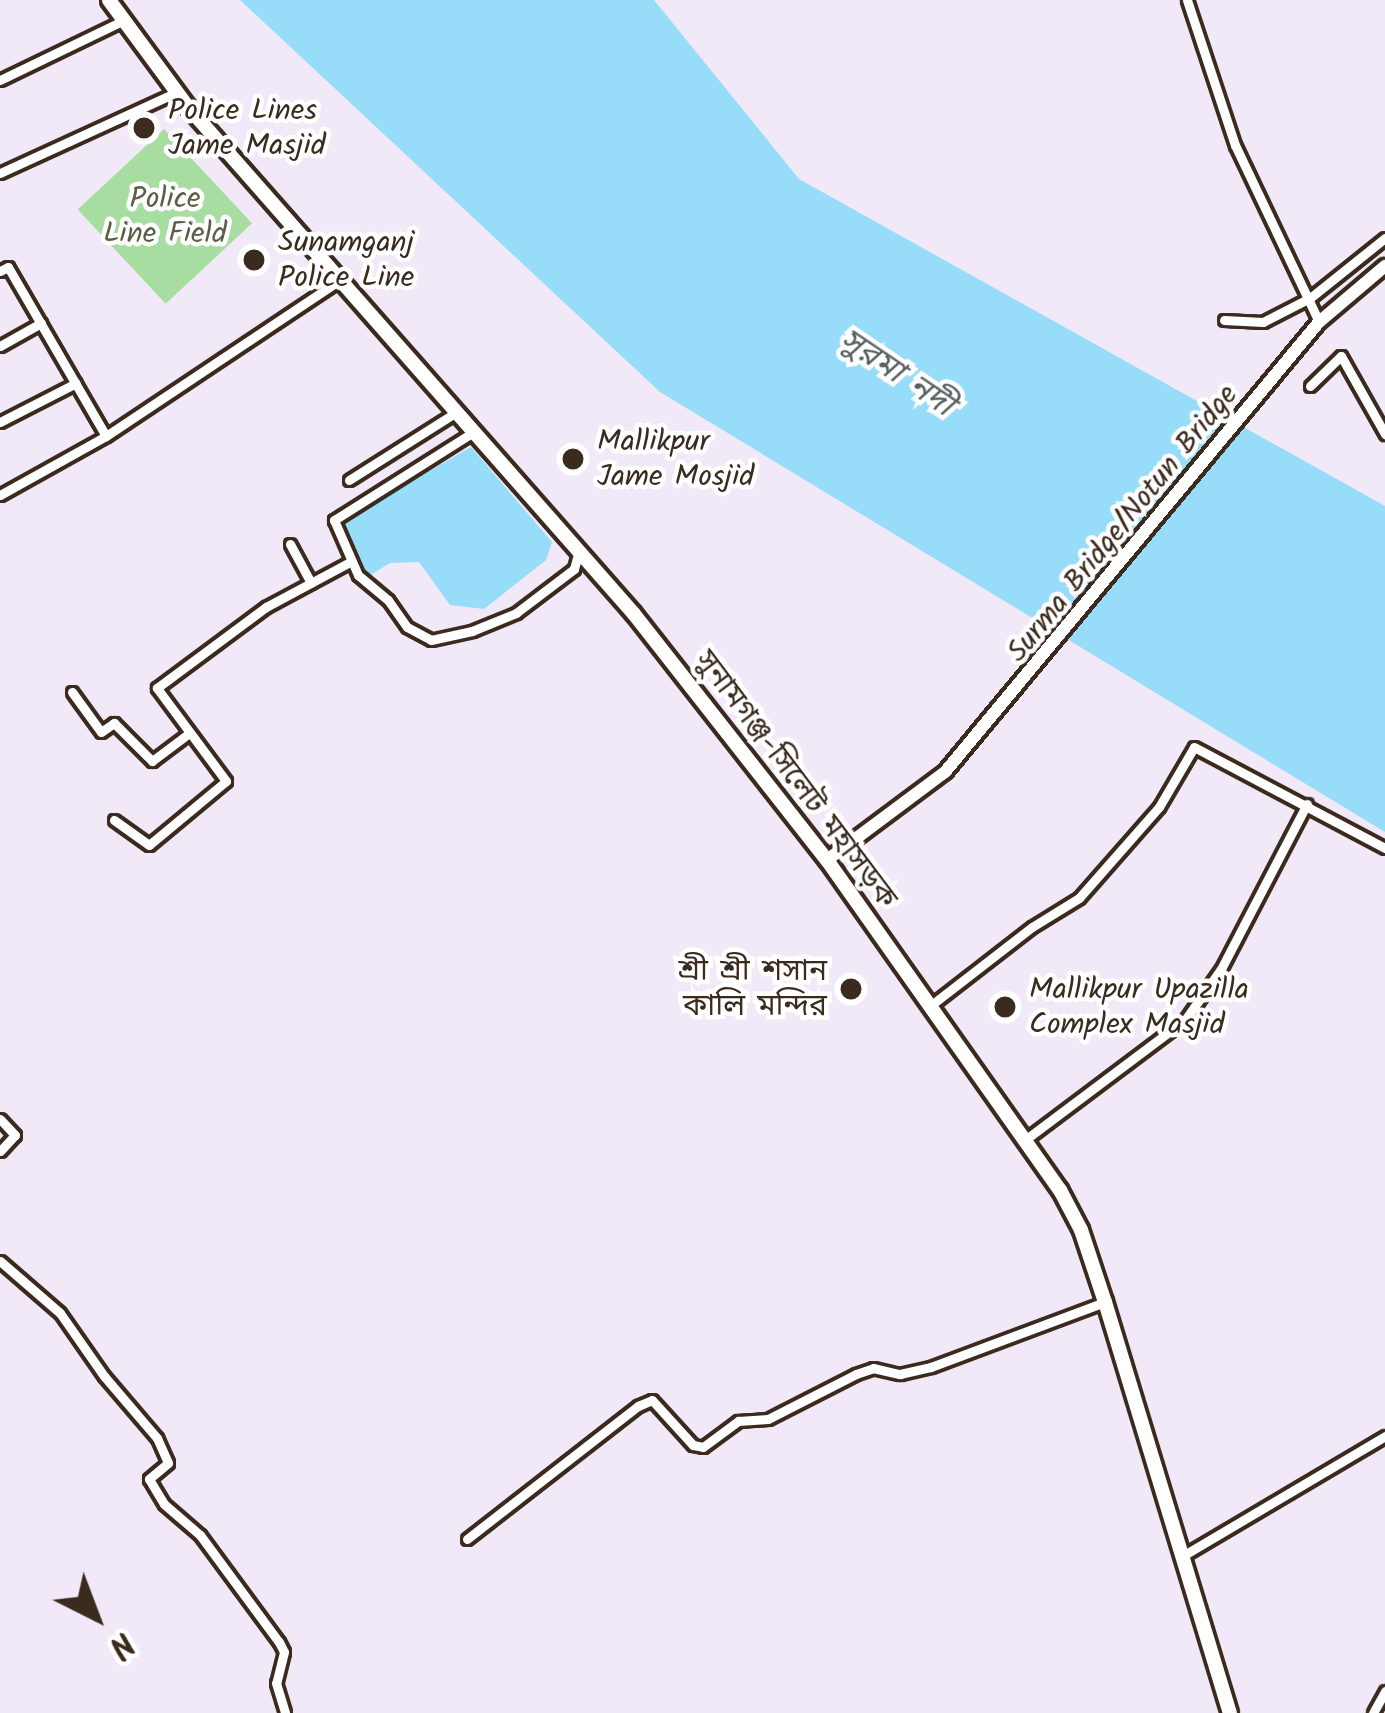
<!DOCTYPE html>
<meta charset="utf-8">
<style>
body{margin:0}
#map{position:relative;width:1385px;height:1713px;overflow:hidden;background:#f1e9f7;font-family:Kalam,"Noto Sans Bengali",sans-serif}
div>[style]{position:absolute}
.green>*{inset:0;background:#a7dda0;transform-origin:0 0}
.water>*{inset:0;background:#97dcf9}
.roads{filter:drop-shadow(3px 0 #3b2a1e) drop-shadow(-3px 0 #3b2a1e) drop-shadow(0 3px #3b2a1e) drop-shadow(0 -3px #3b2a1e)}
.minor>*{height:9px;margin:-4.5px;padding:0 4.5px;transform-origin:4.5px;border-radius:4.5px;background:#fff}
.secondary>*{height:12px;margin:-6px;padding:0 6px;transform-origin:6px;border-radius:6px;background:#fff}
.primary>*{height:14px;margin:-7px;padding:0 7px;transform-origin:7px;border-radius:7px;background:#fff}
.dots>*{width:33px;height:33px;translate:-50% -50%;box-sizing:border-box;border:6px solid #fff;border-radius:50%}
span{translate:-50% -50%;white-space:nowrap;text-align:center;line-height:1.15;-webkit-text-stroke:9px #fff;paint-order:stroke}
.poi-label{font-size:30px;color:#3b2a1e}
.left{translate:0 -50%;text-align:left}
.right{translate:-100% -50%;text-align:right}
.park-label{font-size:30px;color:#5b6045}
.street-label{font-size:30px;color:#3b2a1e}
.water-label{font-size:33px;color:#575f60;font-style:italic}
.north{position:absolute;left:36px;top:1557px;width:120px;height:120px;-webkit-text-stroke:9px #fff;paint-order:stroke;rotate:138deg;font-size:33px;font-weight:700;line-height:48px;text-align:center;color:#3b2a1e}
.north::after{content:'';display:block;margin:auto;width:42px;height:54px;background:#3b2a1e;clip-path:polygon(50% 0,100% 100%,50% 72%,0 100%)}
</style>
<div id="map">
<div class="green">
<i style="left:164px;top:129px;width:129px;height:118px;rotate:47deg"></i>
</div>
<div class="water">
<i style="clip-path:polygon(240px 0,654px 0,799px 179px,1385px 506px,1385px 832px,660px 392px)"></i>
<i style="clip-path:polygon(471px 447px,552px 542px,546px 560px,484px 609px,450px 605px,419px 562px,390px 563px,367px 577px,334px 526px)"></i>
</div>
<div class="roads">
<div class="minor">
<i style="left:1187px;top:0;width:153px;rotate:71.7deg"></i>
<i style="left:1235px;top:145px;width:196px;rotate:64.6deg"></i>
<i style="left:0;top:80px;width:138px;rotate:-25.8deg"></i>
<i style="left:0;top:173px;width:195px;rotate:-24.6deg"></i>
<i style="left:0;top:271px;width:9px;rotate:-27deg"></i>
<i style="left:8px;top:267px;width:195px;rotate:59.9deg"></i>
<i style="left:1224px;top:320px;width:39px;rotate:3deg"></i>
<i style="left:1263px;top:322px;width:53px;rotate:-27.1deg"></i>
<i style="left:1310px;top:298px;width:96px;rotate:-38.7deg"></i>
<i style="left:0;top:346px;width:47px;rotate:-29.3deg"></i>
<i style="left:1310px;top:386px;width:43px;rotate:-44.1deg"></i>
<i style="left:1341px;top:356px;width:90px;rotate:60.6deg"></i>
<i style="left:0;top:422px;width:85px;rotate:-27.2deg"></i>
<i style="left:475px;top:431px;width:167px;rotate:147.7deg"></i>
<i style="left:334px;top:520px;width:60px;rotate:66.4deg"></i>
<i style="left:358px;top:575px;width:39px;rotate:40deg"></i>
<i style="left:388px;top:600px;width:33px;rotate:55deg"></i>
<i style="left:407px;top:627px;width:27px;rotate:28deg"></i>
<i style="left:431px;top:640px;width:42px;rotate:-12.4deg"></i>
<i style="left:472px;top:631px;width:48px;rotate:-22.2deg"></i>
<i style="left:516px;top:613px;width:73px;rotate:-37.2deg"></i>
<i style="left:574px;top:569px;width:20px;rotate:-75deg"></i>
<i style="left:349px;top:480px;width:129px;rotate:-32.3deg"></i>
<i style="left:0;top:495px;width:121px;rotate:-29.1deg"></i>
<i style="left:106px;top:436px;width:281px;rotate:-33.7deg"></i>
<i style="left:290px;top:544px;width:44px;rotate:61.7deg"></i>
<i style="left:72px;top:692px;width:49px;rotate:54.1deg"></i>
<i style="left:101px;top:732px;width:16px;rotate:-35deg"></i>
<i style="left:114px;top:723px;width:54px;rotate:45deg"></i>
<i style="left:152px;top:761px;width:45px;rotate:-36.9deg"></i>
<i style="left:114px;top:820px;width:43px;rotate:35.5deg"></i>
<i style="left:149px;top:845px;width:100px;rotate:-39.7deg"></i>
<i style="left:226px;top:781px;width:116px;rotate:-126.6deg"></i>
<i style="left:157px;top:688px;width:136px;rotate:-36.6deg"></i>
<i style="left:266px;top:607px;width:95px;rotate:-28.2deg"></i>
<i style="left:930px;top:1006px;width:129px;rotate:-37.8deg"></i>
<i style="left:1032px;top:927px;width:55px;rotate:-31.7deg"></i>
<i style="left:1079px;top:898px;width:121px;rotate:-48.7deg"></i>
<i style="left:1159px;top:807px;width:69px;rotate:-59.7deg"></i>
<i style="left:1194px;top:747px;width:216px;rotate:27.9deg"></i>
<i style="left:0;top:1119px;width:22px;rotate:47deg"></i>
<i style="left:15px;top:1135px;width:22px;rotate:133deg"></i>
<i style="left:1025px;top:1140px;width:200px;rotate:-36.9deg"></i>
<i style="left:1185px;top:1020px;width:62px;rotate:-54.8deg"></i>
<i style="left:1221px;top:969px;width:186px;rotate:-62.5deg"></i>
<i style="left:0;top:1261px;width:79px;rotate:40.9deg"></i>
<i style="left:60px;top:1313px;width:77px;rotate:55.1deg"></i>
<i style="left:104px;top:1376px;width:82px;rotate:49.5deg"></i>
<i style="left:157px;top:1438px;width:27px;rotate:66deg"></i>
<i style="left:168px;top:1463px;width:25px;rotate:140deg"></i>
<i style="left:149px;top:1479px;width:29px;rotate:59deg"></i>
<i style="left:164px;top:1504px;width:48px;rotate:40.7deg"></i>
<i style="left:200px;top:1535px;width:133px;rotate:53.6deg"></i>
<i style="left:279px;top:1642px;width:11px;rotate:63deg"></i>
<i style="left:284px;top:1652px;width:32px;rotate:104deg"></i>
<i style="left:276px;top:1683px;width:31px;rotate:73deg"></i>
<i style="left:467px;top:1539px;width:217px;rotate:-37.9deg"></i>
<i style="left:638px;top:1406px;width:15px;rotate:-23deg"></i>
<i style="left:652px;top:1400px;width:61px;rotate:47.7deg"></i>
<i style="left:693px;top:1445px;width:10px;rotate:11deg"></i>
<i style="left:703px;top:1447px;width:44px;rotate:-36.6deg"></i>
<i style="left:738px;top:1421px;width:30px;rotate:-4deg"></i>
<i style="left:768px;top:1419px;width:99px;rotate:-27.1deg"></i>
<i style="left:856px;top:1374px;width:18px;rotate:-19deg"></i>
<i style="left:873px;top:1368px;width:28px;rotate:13deg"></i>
<i style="left:900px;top:1374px;width:32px;rotate:-13deg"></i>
<i style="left:931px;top:1367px;width:186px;rotate:-20.5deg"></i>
<i style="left:1184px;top:1555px;width:234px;rotate:-30.6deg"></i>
<i style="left:1373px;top:1713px;width:25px;rotate:-61deg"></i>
</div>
<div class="secondary">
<i style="left:827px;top:860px;width:147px;rotate:-36.7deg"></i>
<i style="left:945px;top:772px;width:585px;rotate:-50.27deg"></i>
<i style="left:1319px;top:322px;width:87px;rotate:-40.3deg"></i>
</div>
<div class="primary">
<i style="left:109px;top:0;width:133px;rotate:53.6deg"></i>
<i style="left:188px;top:107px;width:675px;rotate:48.66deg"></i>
<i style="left:634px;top:614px;width:313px;rotate:51.9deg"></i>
<i style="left:827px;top:860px;width:404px;rotate:54.8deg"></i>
<i style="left:1060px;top:1190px;width:45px;rotate:62.3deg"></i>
<i style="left:1081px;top:1230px;width:76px;rotate:71.6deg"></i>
<i style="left:1105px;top:1302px;width:430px;rotate:73.1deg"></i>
</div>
</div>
<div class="dots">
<i style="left:144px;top:128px;background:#3b2a1e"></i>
<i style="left:254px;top:260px;background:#3b2a1e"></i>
<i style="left:573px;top:459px;background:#3b2a1e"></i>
<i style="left:851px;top:989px;background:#3b2a1e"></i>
<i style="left:1005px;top:1007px;background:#3b2a1e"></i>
</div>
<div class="poi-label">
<span class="left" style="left:168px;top:128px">Police Lines<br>Jame Masjid</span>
<span class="left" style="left:278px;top:260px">Sunamganj<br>Police Line</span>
<span class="left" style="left:597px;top:459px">Mallikpur<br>Jame Mosjid</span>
<span class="right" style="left:827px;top:989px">শ্রী শ্রী শসান<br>কালি মন্দির</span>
<span class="left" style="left:1029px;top:1007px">Mallikpur Upazilla<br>Complex Masjid</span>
</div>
<div class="park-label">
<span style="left:165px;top:216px">Police<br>Line Field</span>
</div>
<div class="street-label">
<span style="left:1123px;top:524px;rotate:-51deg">Surma Bridge/Notun Bridge</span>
<span style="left:795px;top:780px;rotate:53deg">সুনামগঞ্জ-সিলেট মহাসড়ক</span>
</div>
<div class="water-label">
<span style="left:896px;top:374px;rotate:34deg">সুরমা নদী</span>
</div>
<div class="north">N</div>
</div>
